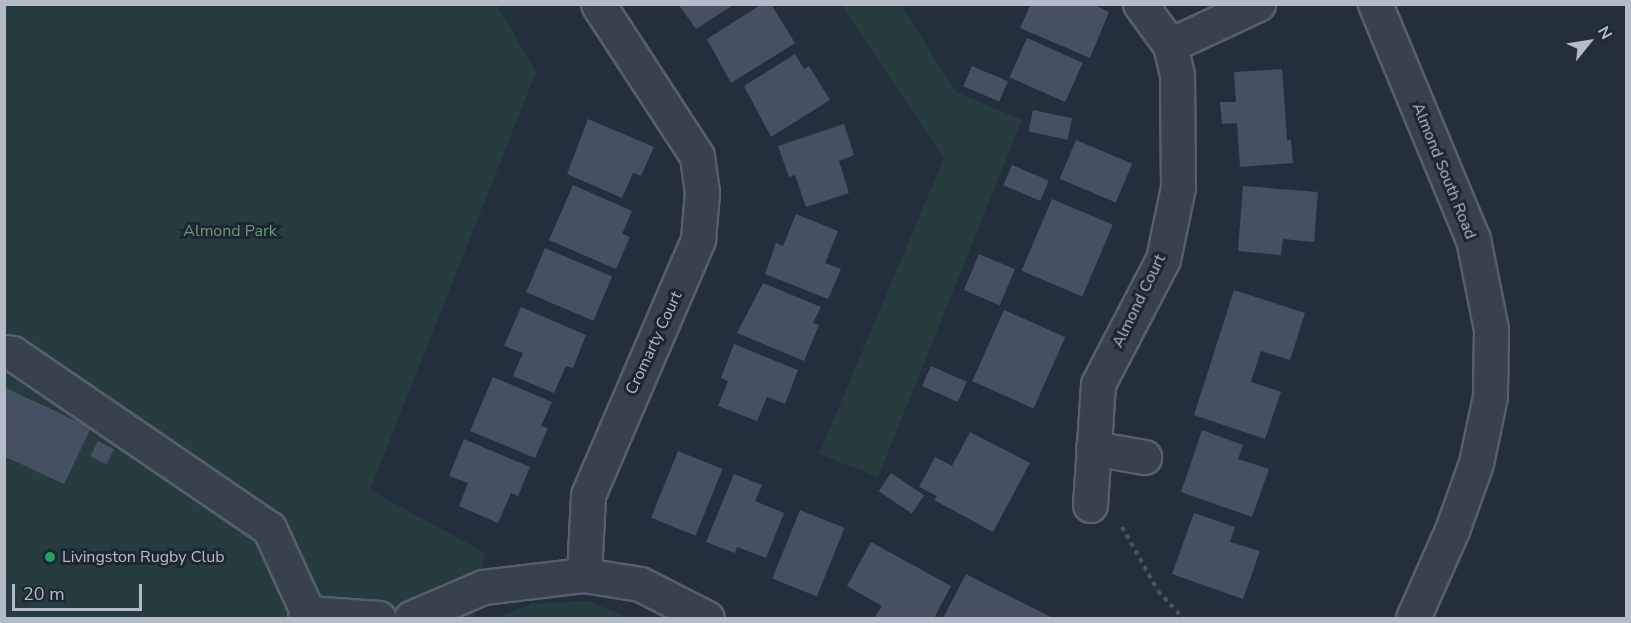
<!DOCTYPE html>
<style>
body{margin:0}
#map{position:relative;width:1631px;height:623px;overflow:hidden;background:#242f3e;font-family:"Nunito Sans",sans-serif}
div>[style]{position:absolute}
.green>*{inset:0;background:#263c3f}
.building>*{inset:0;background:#455162;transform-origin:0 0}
.path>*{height:4px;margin-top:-2px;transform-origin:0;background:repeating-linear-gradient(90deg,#44595c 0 4.5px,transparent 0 9px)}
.roads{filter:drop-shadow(2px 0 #565f6c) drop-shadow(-2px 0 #565f6c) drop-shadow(0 2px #565f6c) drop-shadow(0 -2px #565f6c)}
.minor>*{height:33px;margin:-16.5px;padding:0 16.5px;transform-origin:16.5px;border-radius:16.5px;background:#38414e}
.dots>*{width:16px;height:16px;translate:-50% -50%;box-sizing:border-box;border:3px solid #1d2633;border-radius:50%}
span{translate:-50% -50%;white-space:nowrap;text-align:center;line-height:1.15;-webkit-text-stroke:6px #1d2633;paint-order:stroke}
.street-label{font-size:16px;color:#b4bcc9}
.park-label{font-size:16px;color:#6b9a76}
.poi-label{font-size:16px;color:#b4bcc9}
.left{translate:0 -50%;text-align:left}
.frame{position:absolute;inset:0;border:6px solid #b4bcc9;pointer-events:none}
.north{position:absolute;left:1559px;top:12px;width:60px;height:60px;-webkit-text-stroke:4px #1d2633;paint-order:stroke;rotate:60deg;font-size:16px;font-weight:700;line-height:24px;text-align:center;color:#b4bcc9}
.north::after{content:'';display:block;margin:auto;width:21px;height:27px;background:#b4bcc9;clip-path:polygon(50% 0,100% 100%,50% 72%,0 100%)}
.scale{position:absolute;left:12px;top:584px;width:130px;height:27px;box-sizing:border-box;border:3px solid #b4bcc9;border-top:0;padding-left:8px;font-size:18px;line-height:21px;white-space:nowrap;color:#b4bcc9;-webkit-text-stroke:4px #1d2633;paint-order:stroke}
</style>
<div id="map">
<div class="green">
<i style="clip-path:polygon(4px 5px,497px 5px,536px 72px,370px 490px,485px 553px,474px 618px,5px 618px)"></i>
<i style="clip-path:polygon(841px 5px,901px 5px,956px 92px,1022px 120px,878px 477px,819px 454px,944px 158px)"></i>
<i style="clip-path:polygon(588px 601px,630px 618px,495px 618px,532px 604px)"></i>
</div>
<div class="building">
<i style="clip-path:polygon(678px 4px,735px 4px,696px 29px)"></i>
<i style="clip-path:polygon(762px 4px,771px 4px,795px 43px,731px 83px,707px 39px)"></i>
<i style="clip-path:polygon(1031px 4px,1092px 4px,1109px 12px,1090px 58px,1020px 28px)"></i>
<i style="left:1027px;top:38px;width:61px;height:43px;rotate:24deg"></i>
<i style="clip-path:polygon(795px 54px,804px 69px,809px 66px,830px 100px,771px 137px,744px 86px)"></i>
<i style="left:972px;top:66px;width:39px;height:22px;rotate:23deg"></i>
<i style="clip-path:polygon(1282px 69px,1287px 140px,1291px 140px,1293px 163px,1240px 167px,1237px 123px,1222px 124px,1220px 102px,1236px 102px,1234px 72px)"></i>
<i style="left:1033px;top:110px;width:40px;height:22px;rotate:12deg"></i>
<i style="clip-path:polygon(588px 119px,654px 147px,641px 176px,633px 173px,622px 198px,567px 174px)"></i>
<i style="clip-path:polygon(844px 124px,854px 155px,839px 161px,849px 193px,806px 207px,795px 175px,789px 177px,778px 146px)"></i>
<i style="left:1076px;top:140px;width:61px;height:42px;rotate:23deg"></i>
<i style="left:1012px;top:165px;width:40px;height:22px;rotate:23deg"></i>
<i style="clip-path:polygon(573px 185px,632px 211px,622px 234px,630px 237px,616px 269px,549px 240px)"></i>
<i style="clip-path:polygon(1243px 186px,1318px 192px,1314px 242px,1283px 239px,1281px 255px,1238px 251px)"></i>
<i style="left:1052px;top:199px;width:66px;height:78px;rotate:23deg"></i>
<i style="clip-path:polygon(796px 214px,838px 231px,825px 263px,841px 269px,828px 299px,765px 274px,776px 243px,783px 246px)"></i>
<i style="left:545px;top:248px;width:73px;height:48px;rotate:23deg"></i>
<i style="left:979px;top:254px;width:39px;height:39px;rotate:23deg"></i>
<i style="clip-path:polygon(763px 283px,821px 307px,813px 323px,819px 325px,804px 361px,737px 333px)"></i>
<i style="clip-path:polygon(1234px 290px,1305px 313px,1290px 360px,1261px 351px,1251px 382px,1281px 392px,1265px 439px,1194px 415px)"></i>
<i style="clip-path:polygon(521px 307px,586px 335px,573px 368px,566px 366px,554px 393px,513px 376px,523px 353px,504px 346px)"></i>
<i style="left:1004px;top:310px;width:67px;height:78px;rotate:24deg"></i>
<i style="clip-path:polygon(734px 344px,798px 370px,785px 404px,767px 397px,757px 421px,718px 406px,728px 381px,721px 378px)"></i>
<i style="left:931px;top:366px;width:39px;height:22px;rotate:24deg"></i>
<i style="clip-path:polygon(493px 377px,552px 402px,541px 426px,548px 428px,535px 458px,470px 431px)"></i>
<i style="clip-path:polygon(4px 387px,91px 428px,64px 484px,4px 456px)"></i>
<i style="clip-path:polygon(1202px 430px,1243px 445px,1238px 459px,1269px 469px,1252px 517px,1181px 492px)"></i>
<i style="clip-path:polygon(970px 432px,1030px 463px,993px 532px,934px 500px,937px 496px,919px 487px,935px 457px,952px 466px)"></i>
<i style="clip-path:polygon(464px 439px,530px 467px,518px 496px,511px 493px,498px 523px,459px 506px,468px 483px,449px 476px)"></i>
<i style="left:98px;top:441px;width:18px;height:17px;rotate:27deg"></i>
<i style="left:678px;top:451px;width:48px;height:72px;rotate:22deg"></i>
<i style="left:891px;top:473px;width:40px;height:22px;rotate:34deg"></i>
<i style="clip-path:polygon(734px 474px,762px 485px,755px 501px,784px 513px,766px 558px,737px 547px,735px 553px,706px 542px)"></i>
<i style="left:800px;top:510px;width:48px;height:74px;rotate:22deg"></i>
<i style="clip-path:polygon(1194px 513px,1235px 527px,1230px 542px,1260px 551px,1243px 599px,1172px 574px)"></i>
<i style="clip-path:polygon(871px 542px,951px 586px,934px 618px,874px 618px,882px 606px,847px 586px)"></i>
<i style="clip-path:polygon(966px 574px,1025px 604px,1053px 618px,943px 618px)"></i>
</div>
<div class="path">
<i style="left:1122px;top:527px;width:73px;rotate:60.6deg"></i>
<i style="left:1158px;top:591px;width:37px;rotate:47deg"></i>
</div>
<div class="roads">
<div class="minor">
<i style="left:1375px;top:4px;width:255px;rotate:67.4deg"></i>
<i style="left:1473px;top:239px;width:92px;rotate:78.7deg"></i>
<i style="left:1491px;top:329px;width:67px;rotate:90.9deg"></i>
<i style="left:1490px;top:396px;width:68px;rotate:101.8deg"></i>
<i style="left:1476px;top:463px;width:71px;rotate:109.7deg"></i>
<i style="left:1452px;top:530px;width:96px;rotate:113.9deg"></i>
<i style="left:1170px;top:45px;width:97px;rotate:-25deg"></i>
<i style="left:4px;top:352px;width:8px;rotate:7deg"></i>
<i style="left:12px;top:353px;width:311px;rotate:34.3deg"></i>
<i style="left:269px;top:528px;width:94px;rotate:65.4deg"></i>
<i style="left:1093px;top:448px;width:52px;rotate:10deg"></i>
<i style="left:1090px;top:505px;width:121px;rotate:-86.2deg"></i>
<i style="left:1098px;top:384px;width:141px;rotate:-62.5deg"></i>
<i style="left:1163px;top:259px;width:74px;rotate:-78.2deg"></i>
<i style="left:1178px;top:187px;width:112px;rotate:-90.5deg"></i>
<i style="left:1177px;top:75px;width:31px;rotate:-103deg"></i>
<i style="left:1170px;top:45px;width:51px;rotate:-126.2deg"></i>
<i style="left:584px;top:575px;width:80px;rotate:-87.1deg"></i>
<i style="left:588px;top:495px;width:279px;rotate:-66.7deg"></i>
<i style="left:698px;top:239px;width:47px;rotate:-85.1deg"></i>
<i style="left:702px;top:192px;width:36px;rotate:-98deg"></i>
<i style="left:697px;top:156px;width:181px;rotate:-123.1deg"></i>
<i style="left:305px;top:618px;width:6px;rotate:-59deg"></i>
<i style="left:308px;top:613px;width:71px;rotate:4deg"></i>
<i style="left:411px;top:618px;width:78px;rotate:-23.3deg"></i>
<i style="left:483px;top:587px;width:102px;rotate:-6.8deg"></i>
<i style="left:584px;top:575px;width:57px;rotate:9.1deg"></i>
<i style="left:640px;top:584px;width:75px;rotate:26.9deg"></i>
</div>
</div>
<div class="dots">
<i style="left:50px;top:557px;background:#2e9e5b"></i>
</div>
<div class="street-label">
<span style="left:1444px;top:171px;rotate:68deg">Almond South Road</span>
<span style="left:1139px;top:301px;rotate:-64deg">Almond Court</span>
<span style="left:654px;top:343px;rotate:-65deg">Cromarty Court</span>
</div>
<div class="park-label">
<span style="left:230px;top:231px">Almond Park</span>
</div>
<div class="poi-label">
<span class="left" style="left:62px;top:557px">Livingston Rugby Club</span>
</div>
<div class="frame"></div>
<div class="north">N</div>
<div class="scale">20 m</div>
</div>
